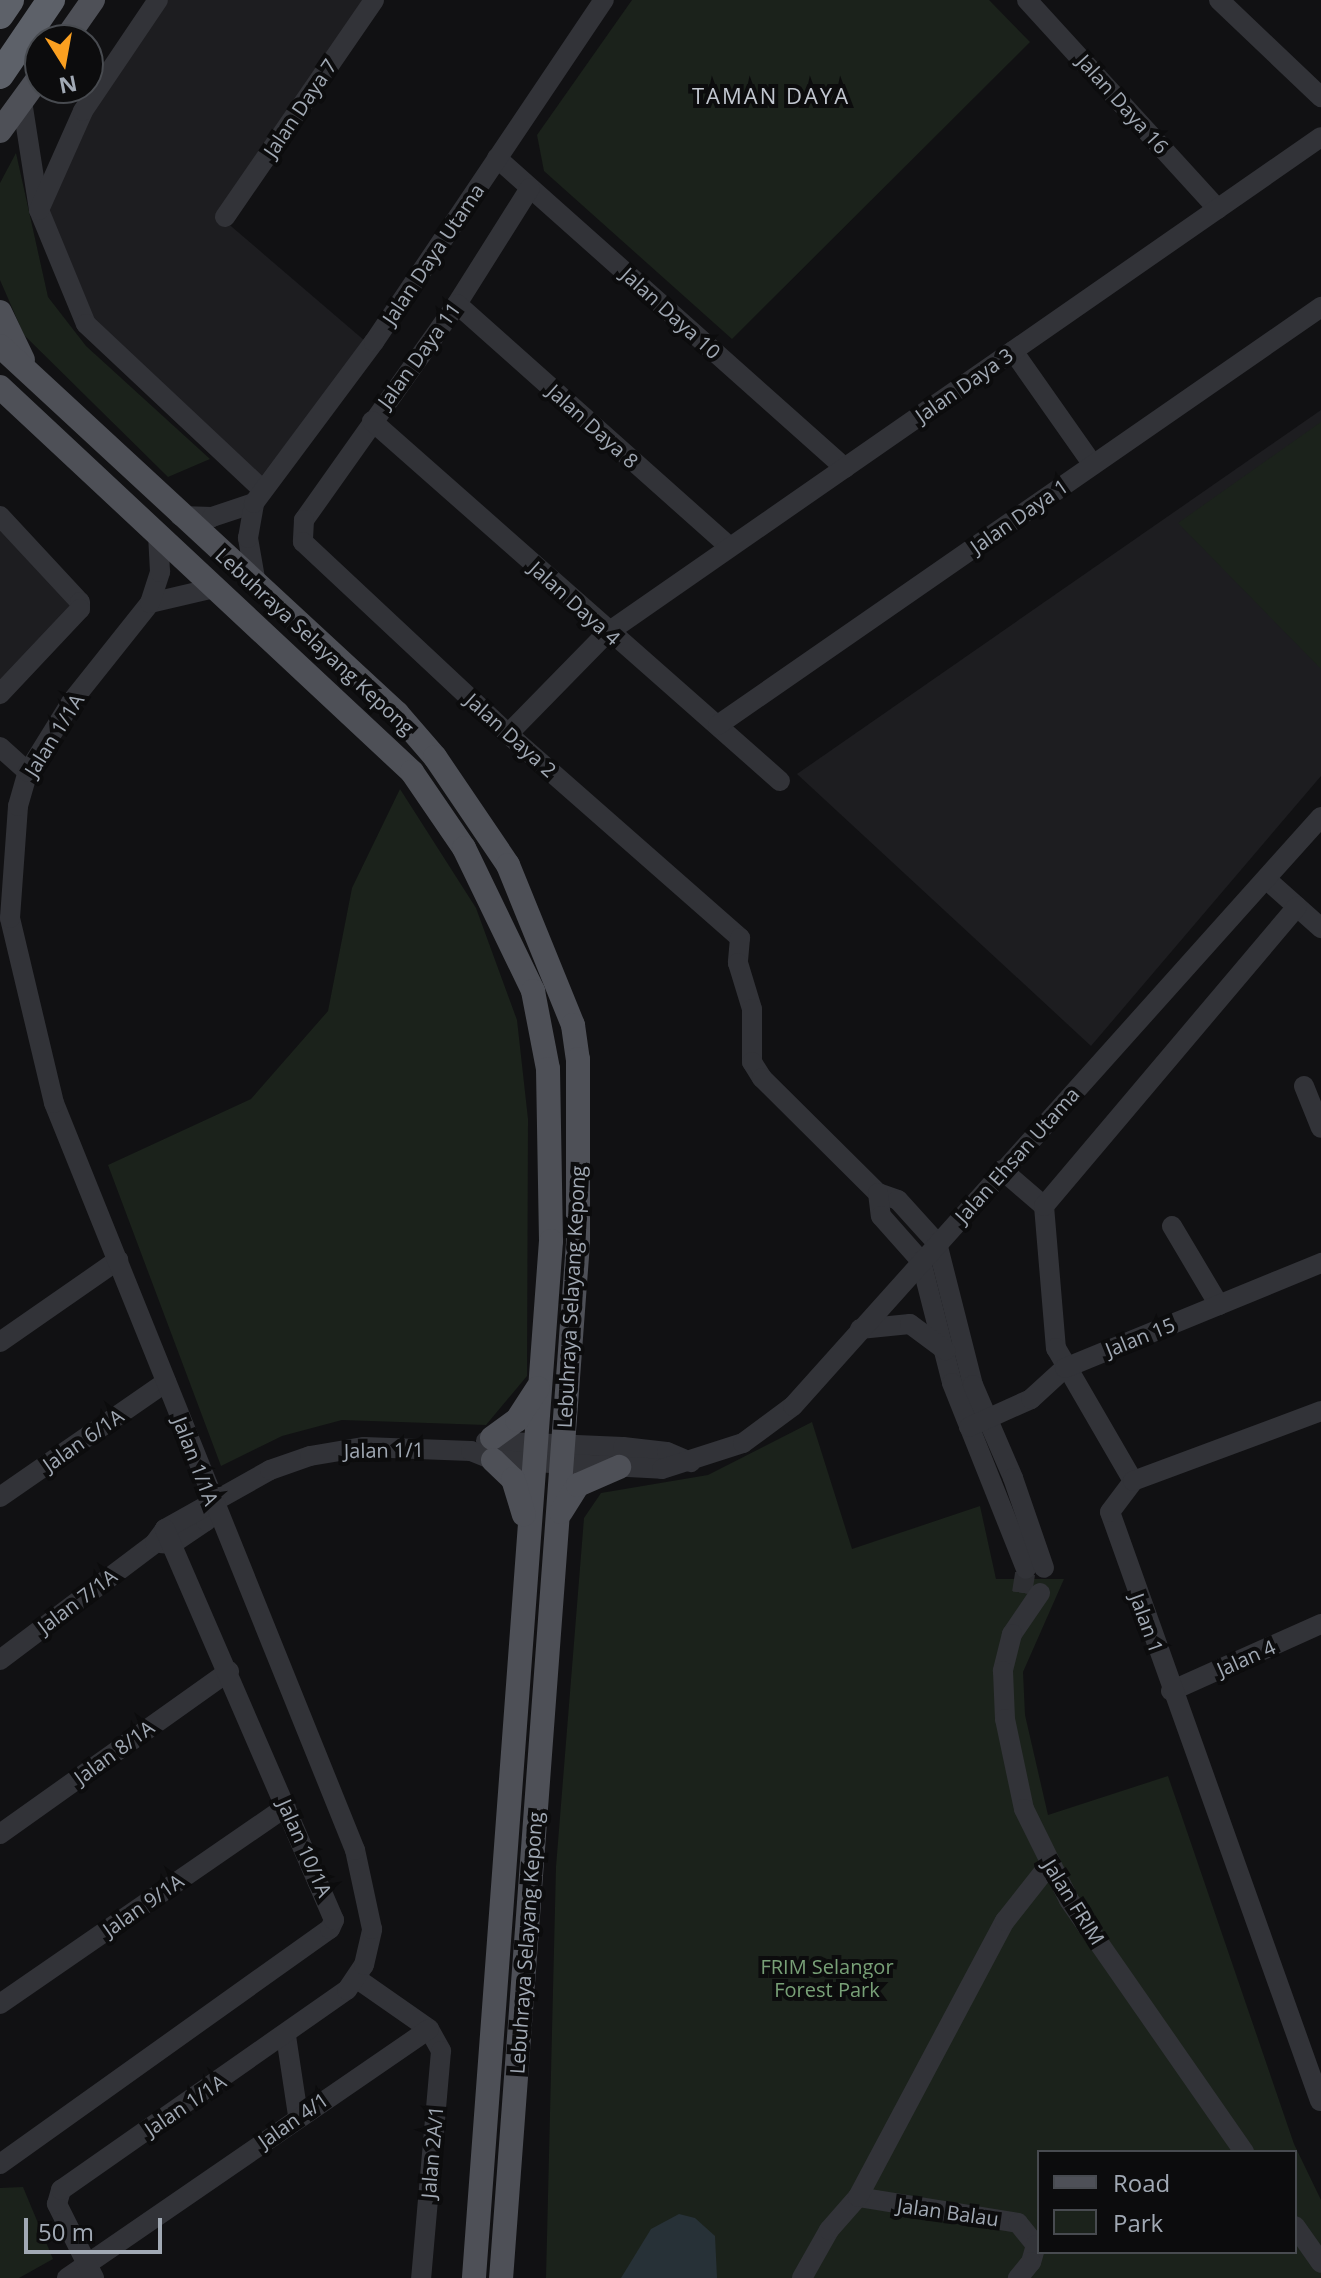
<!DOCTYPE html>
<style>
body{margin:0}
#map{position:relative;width:1321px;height:2278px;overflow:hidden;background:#111113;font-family:"Open Sans",sans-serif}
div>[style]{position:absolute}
.built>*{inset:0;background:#1d1d20}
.green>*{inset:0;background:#1b221b}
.water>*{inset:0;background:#273137}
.minor-tunnel>*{height:20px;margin-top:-10px;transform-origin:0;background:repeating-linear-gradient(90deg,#2e2f33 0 20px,transparent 0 30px)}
.minor>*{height:20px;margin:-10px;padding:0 10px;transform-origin:10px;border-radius:10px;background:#323338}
.major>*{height:24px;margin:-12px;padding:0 12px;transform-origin:12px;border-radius:12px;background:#4e5057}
.highway>*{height:28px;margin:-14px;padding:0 14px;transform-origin:14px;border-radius:14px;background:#5d6169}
span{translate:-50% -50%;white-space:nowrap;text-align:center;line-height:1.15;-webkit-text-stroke:8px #0c0c0d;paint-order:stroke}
.street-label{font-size:20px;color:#a1a9b4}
.park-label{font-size:20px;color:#78a077}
.neighbourhood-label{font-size:22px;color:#c2c7d0;letter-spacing:2px}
.legend{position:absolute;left:1037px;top:2150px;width:260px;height:104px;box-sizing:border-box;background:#0c0c0d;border:2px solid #484b50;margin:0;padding:10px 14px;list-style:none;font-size:24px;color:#a1a9b4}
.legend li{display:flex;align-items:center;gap:16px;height:40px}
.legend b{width:40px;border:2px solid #484b50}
.north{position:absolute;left:24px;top:24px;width:80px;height:80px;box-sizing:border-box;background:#0c0c0d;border:2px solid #484b50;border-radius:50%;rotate:169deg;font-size:22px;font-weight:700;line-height:32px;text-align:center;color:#a1a9b4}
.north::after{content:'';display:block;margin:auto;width:28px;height:36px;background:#fba020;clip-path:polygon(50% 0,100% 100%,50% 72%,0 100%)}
.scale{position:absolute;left:24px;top:2218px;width:138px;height:36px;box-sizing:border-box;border:4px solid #a1a9b4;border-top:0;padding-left:10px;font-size:24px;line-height:28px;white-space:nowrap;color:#a1a9b4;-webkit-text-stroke:6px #0c0c0d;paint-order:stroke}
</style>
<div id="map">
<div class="built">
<i style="clip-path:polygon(168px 0,364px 0,218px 215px,365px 341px,260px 478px,92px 321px,48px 211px,86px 120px)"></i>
<i style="clip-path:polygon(1321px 410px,1321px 776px,1091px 1046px,797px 774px)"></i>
<i style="clip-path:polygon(0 525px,75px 602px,0 685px)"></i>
</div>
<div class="green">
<i style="clip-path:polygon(632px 0,989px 0,1030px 42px,732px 339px,544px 171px,537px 135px)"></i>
<i style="clip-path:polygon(16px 153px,48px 297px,86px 346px,210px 459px,168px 477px,24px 335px,0 280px,0 183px)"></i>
<i style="clip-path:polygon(1321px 422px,1321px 669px,1178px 523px)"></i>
<i style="clip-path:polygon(400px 789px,476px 908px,517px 1020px,528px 1119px,527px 1376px,486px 1425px,342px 1420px,282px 1436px,221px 1466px,108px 1165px,251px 1099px,328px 1011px,352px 888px)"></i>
<i style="clip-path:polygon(evenodd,812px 1422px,852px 1549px,980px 1506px,996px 1579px,1064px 1579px,1023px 1672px,1025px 1715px,1048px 1815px,1168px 1776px,1294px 2144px,1321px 2200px,1321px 2278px,546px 2278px,556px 1867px,584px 1518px,601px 1493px,708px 1475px,812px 1422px,1039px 2152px,1295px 2152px,1295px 2252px,1039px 2252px,1039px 2152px)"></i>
<i style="clip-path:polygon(23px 2187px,53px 2259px,19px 2278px,0 2278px,0 2188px)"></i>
</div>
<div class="water">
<i style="clip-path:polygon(679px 2214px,695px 2218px,715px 2236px,717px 2278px,621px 2278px,651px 2229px)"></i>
</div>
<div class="minor-tunnel">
<i style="left:1022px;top:1593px;width:24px;rotate:-81deg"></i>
</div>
<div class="minor">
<i style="left:1027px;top:0;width:283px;rotate:47.6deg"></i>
<i style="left:1219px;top:0;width:141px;rotate:43.6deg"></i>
<i style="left:22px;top:101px;width:110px;rotate:81.1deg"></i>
<i style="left:39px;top:210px;width:123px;rotate:67.6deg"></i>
<i style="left:86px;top:324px;width:241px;rotate:43.2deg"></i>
<i style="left:497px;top:158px;width:466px;rotate:41.7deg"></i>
<i style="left:530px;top:188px;width:137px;rotate:122.2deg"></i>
<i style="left:457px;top:304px;width:265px;rotate:125.3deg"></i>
<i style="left:304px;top:520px;width:22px;rotate:93deg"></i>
<i style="left:303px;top:542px;width:281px;rotate:43.1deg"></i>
<i style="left:508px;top:734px;width:309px;rotate:41.3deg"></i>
<i style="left:740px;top:938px;width:25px;rotate:95deg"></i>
<i style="left:738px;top:963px;width:48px;rotate:73.1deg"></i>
<i style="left:752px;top:1009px;width:53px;rotate:90deg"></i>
<i style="left:752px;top:1062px;width:19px;rotate:58deg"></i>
<i style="left:762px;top:1078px;width:163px;rotate:44.8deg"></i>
<i style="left:878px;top:1193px;width:21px;rotate:19deg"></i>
<i style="left:898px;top:1200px;width:58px;rotate:47.8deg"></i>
<i style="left:39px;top:210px;width:108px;rotate:-66deg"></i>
<i style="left:83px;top:111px;width:134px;rotate:-56deg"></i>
<i style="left:225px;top:217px;width:263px;rotate:-55.5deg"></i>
<i style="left:457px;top:304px;width:365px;rotate:41.7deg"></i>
<i style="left:1013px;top:351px;width:139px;rotate:54.9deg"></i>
<i style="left:372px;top:421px;width:544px;rotate:41.42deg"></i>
<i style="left:0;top:516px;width:117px;rotate:47.1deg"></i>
<i style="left:80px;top:602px;width:7px;rotate:90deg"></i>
<i style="left:80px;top:609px;width:117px;rotate:133.3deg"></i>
<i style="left:180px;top:516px;width:32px;rotate:2deg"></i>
<i style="left:212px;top:517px;width:44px;rotate:-18.4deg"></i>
<i style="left:256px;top:584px;width:47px;rotate:-99.9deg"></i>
<i style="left:248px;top:538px;width:36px;rotate:-80deg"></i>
<i style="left:254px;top:503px;width:201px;rotate:-53.3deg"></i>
<i style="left:374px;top:342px;width:412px;rotate:-56.1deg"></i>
<i style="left:150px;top:603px;width:66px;rotate:-13.2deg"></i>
<i style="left:718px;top:725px;width:734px;rotate:-34.73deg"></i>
<i style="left:508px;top:734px;width:141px;rotate:-45.6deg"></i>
<i style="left:607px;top:633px;width:869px;rotate:-34.79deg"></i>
<i style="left:0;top:747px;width:38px;rotate:42deg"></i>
<i style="left:1266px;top:879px;width:74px;rotate:41.7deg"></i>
<i style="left:1304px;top:1086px;width:45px;rotate:68deg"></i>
<i style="left:1002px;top:1170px;width:55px;rotate:40.6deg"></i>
<i style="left:1044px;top:1206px;width:143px;rotate:85.2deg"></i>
<i style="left:1056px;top:1348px;width:154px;rotate:59.9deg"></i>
<i style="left:878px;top:1193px;width:23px;rotate:83deg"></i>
<i style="left:881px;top:1216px;width:60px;rotate:48.4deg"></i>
<i style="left:921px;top:1261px;width:126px;rotate:75.7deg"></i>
<i style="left:952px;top:1383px;width:200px;rotate:68.3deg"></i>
<i style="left:1044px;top:1206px;width:392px;rotate:-49.8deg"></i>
<i style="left:1172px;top:1226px;width:92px;rotate:59.3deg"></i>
<i style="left:937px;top:1243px;width:146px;rotate:75.8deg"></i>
<i style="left:973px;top:1385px;width:101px;rotate:66.7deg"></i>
<i style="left:1013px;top:1478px;width:95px;rotate:71deg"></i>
<i style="left:860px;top:1329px;width:50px;rotate:-5.7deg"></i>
<i style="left:910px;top:1324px;width:44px;rotate:36.6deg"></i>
<i style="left:0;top:1342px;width:144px;rotate:-34.8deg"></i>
<i style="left:969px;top:1427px;width:68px;rotate:-24.3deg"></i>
<i style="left:1031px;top:1399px;width:46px;rotate:-42.4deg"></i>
<i style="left:1065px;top:1368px;width:277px;rotate:-22.3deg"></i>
<i style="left:486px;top:1441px;width:137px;rotate:2.5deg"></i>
<i style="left:623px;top:1447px;width:44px;rotate:6.5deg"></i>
<i style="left:667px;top:1452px;width:26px;rotate:23deg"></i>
<i style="left:0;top:1497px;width:202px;rotate:-34.7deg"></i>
<i style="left:160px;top:1543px;width:12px;rotate:5deg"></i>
<i style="left:172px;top:1544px;width:41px;rotate:-34.1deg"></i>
<i style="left:206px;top:1521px;width:19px;rotate:-69deg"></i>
<i style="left:1040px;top:1593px;width:50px;rotate:124.3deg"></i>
<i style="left:1012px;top:1634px;width:38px;rotate:104deg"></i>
<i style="left:1003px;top:1671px;width:48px;rotate:87.6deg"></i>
<i style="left:1005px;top:1719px;width:92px;rotate:78.1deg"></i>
<i style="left:1024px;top:1809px;width:102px;rotate:63.7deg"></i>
<i style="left:1069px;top:1900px;width:307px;rotate:55.2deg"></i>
<i style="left:0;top:1660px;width:194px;rotate:-37deg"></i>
<i style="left:155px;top:1543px;width:17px;rotate:-54deg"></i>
<i style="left:165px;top:1529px;width:120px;rotate:-29.3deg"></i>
<i style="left:270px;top:1470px;width:42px;rotate:-19.3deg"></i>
<i style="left:310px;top:1456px;width:55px;rotate:-9.5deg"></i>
<i style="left:364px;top:1447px;width:107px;rotate:2.1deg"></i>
<i style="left:471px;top:1451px;width:24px;rotate:22deg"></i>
<i style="left:493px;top:1460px;width:169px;rotate:3deg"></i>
<i style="left:662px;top:1469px;width:85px;rotate:-17.8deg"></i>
<i style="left:743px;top:1443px;width:62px;rotate:-36.5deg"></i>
<i style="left:793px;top:1406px;width:791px;rotate:-48.13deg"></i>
<i style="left:1171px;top:1691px;width:164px;rotate:-24.1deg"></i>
<i style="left:0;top:1834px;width:281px;rotate:-35.4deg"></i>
<i style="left:356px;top:1978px;width:89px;rotate:34.9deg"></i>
<i style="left:429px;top:2029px;width:25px;rotate:61deg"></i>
<i style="left:441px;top:2051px;width:228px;rotate:95deg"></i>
<i style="left:0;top:2004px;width:347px;rotate:-34.6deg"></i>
<i style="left:286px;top:2036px;width:80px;rotate:81.4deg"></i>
<i style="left:1320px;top:2101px;width:625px;rotate:-109.62deg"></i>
<i style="left:1110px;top:1512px;width:39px;rotate:-53deg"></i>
<i style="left:1133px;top:1481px;width:201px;rotate:-20.4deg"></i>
<i style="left:0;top:2164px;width:405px;rotate:-35.5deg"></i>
<i style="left:330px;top:1929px;width:10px;rotate:-66deg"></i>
<i style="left:334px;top:1920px;width:426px;rotate:-113.4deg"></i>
<i style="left:858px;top:2197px;width:162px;rotate:9.2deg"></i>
<i style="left:1018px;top:2223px;width:28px;rotate:51deg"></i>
<i style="left:1036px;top:2245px;width:18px;rotate:106deg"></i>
<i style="left:1031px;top:2262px;width:21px;rotate:129deg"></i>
<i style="left:1295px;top:2226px;width:45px;rotate:54.9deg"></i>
<i style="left:67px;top:2278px;width:439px;rotate:-34.5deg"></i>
<i style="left:94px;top:2278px;width:83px;rotate:-116.6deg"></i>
<i style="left:57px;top:2204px;width:15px;rotate:-74deg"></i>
<i style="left:61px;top:2190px;width:349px;rotate:-35deg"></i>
<i style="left:347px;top:1990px;width:30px;rotate:-56deg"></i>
<i style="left:364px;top:1965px;width:37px;rotate:-77deg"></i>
<i style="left:372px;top:1929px;width:81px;rotate:-102.1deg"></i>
<i style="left:355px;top:1850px;width:805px;rotate:-111.95deg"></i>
<i style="left:54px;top:1103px;width:190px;rotate:-103.4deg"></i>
<i style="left:10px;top:918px;width:112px;rotate:-85.9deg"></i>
<i style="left:18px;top:806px;width:35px;rotate:-74deg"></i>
<i style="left:28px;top:772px;width:84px;rotate:-58.2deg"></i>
<i style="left:72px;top:701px;width:125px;rotate:-51.5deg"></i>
<i style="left:150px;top:603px;width:33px;rotate:-72deg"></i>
<i style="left:160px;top:572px;width:34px;rotate:-93deg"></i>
<i style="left:802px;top:2278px;width:55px;rotate:-60.6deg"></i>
<i style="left:829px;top:2230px;width:44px;rotate:-48.7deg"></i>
<i style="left:858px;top:2197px;width:313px;rotate:-62deg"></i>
<i style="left:1005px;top:1921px;width:71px;rotate:-51.8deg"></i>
</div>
<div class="major">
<i style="left:65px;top:40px;width:49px;rotate:-55deg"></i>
<i style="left:0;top:131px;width:68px;rotate:-54deg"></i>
<i style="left:0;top:312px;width:53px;rotate:64.4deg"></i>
<i style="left:0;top:346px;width:541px;rotate:42.75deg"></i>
<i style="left:397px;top:713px;width:58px;rotate:49.2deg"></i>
<i style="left:435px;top:757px;width:130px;rotate:55.9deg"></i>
<i style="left:508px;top:865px;width:173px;rotate:67.9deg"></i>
<i style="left:573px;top:1025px;width:34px;rotate:82deg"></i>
<i style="left:578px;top:1059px;width:184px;rotate:90deg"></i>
<i style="left:578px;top:1243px;width:1038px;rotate:94.25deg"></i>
<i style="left:0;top:387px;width:564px;rotate:43.06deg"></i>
<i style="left:412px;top:772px;width:92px;rotate:55.6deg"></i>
<i style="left:464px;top:848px;width:159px;rotate:64.2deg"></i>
<i style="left:533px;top:991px;width:79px;rotate:79.1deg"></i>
<i style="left:548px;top:1069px;width:172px;rotate:89deg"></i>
<i style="left:551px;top:1241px;width:1040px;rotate:94.25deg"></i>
<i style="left:492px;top:1438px;width:31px;rotate:-36deg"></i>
<i style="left:517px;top:1420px;width:38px;rotate:-57deg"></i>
<i style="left:493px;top:1460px;width:28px;rotate:44deg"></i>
<i style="left:513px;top:1479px;width:37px;rotate:73deg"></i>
<i style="left:561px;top:1512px;width:32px;rotate:-58deg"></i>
<i style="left:578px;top:1485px;width:45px;rotate:-23.7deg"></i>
</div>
<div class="highway">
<i style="left:0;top:15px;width:18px;rotate:-56deg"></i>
<i style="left:0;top:75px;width:91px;rotate:-55.8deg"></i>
</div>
<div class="street-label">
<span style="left:1123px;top:104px;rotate:48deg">Jalan Daya 16</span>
<span style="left:300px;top:108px;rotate:-56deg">Jalan Daya 7</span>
<span style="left:433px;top:254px;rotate:-56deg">Jalan Daya Utama</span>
<span style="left:671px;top:313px;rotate:42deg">Jalan Daya 10</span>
<span style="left:419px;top:355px;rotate:-54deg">Jalan Daya 11</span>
<span style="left:964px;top:385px;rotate:-35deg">Jalan Daya 3</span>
<span style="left:593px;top:426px;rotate:42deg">Jalan Daya 8</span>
<span style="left:1019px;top:516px;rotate:-35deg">Jalan Daya 1</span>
<span style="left:575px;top:603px;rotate:42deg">Jalan Daya 4</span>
<span style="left:315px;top:641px;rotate:43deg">Lebuhraya Selayang Kepong</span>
<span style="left:54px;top:735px;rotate:-58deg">Jalan 1/1A</span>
<span style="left:511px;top:735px;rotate:42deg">Jalan Daya 2</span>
<span style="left:1017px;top:1155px;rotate:-48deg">Jalan Ehsan Utama</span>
<span style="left:571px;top:1297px;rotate:-87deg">Lebuhraya Selayang Kepong</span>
<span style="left:1140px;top:1337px;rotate:-22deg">Jalan 15</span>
<span style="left:83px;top:1440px;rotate:-35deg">Jalan 6/1A</span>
<span style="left:384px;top:1450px;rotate:-1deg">Jalan 1/1</span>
<span style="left:196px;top:1461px;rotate:69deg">Jalan 1/1A</span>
<span style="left:77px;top:1601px;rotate:-37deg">Jalan 7/1A</span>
<span style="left:1147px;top:1623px;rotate:70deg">Jalan 1</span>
<span style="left:1246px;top:1658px;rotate:-24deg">Jalan 4</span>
<span style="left:114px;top:1752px;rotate:-36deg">Jalan 8/1A</span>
<span style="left:305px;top:1848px;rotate:66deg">Jalan 10/1A</span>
<span style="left:1074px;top:1902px;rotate:58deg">Jalan FRIM</span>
<span style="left:143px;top:1905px;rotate:-35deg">Jalan 9/1A</span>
<span style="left:526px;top:1943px;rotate:-86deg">Lebuhraya Selayang Kepong</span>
<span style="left:185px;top:2105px;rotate:-34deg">Jalan 1/1A</span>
<span style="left:293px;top:2120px;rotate:-35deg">Jalan 4/1</span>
<span style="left:432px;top:2152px;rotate:-85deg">Jalan 2A/1</span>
<span style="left:948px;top:2212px;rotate:8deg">Jalan Balau</span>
</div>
<div class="park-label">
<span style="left:827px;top:1978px">FRIM Selangor<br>Forest Park</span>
</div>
<div class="neighbourhood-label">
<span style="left:771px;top:96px">TAMAN DAYA</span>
</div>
<ul class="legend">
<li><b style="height:10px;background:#4e5057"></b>Road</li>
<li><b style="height:22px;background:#1b221b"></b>Park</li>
</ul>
<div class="north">N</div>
<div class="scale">50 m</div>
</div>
